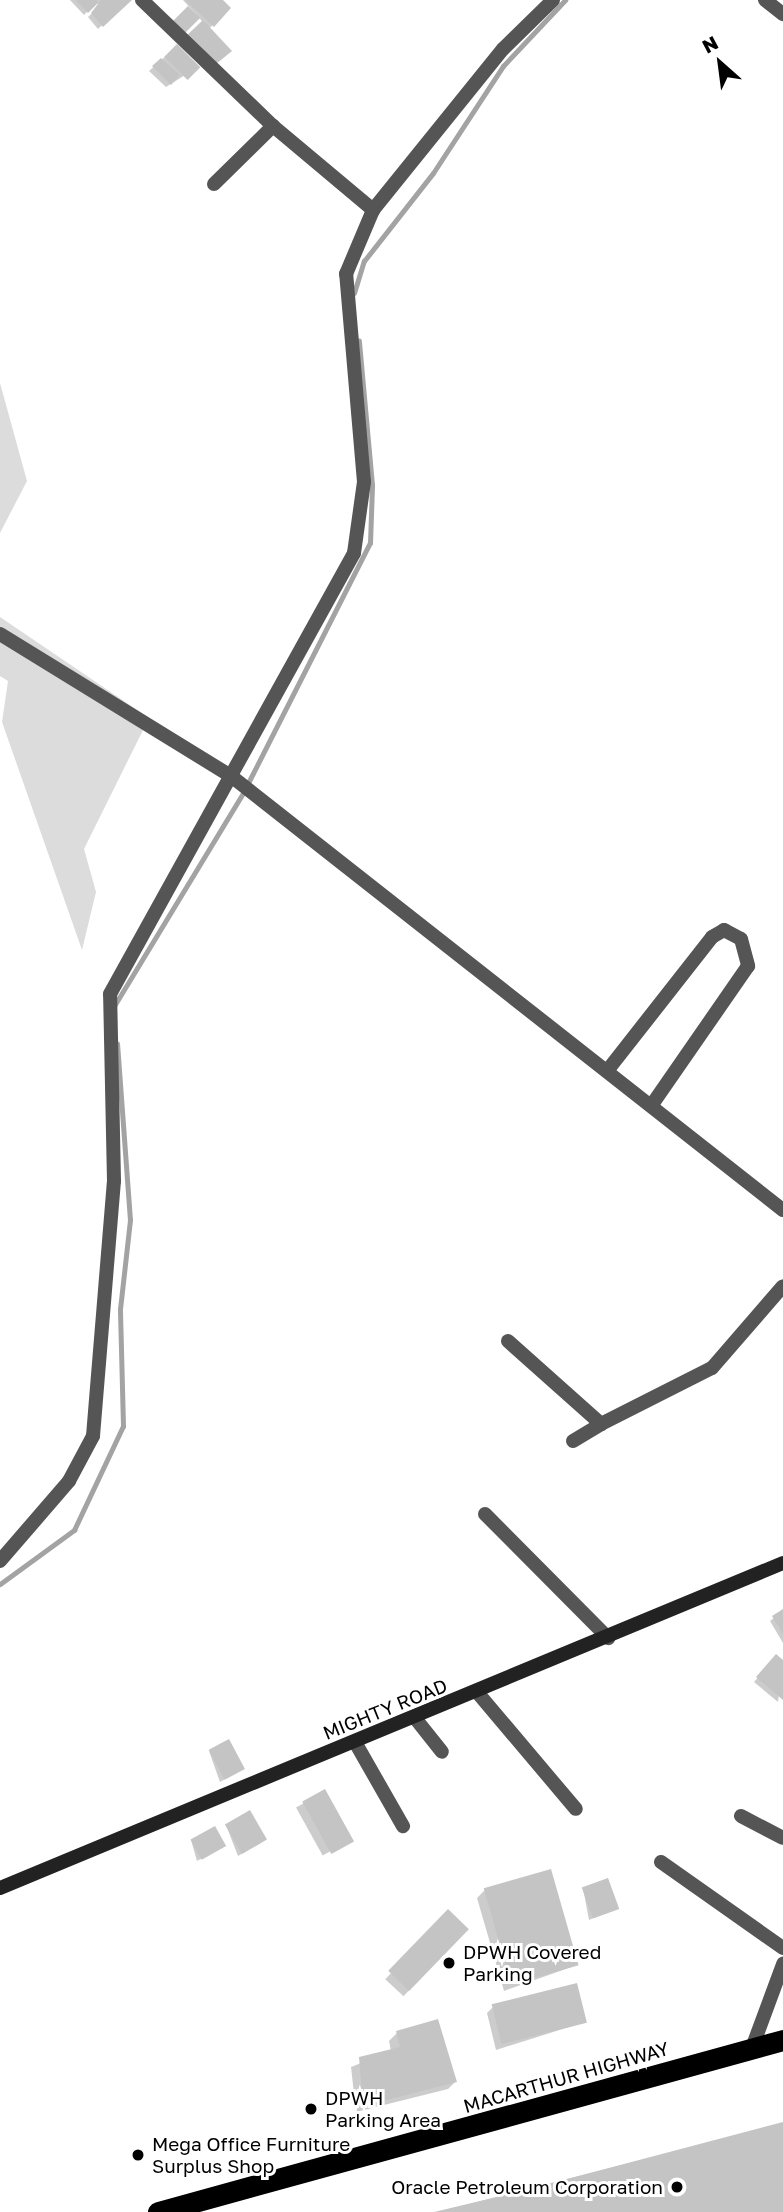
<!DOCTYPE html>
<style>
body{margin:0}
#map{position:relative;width:783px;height:2212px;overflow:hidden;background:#fff;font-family:"Golos Text",sans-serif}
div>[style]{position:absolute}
.green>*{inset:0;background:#dcdcdc}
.shadow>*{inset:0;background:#0003;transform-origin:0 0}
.stream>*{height:5px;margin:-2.5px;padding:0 2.5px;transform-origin:2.5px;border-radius:2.5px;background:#a3a3a3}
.building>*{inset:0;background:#c4c4c4;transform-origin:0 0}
.street>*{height:14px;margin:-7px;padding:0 7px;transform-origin:7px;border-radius:7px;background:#555}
.secondary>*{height:14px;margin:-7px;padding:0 7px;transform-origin:7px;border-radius:7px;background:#222}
.highway>*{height:21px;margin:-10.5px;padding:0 10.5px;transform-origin:10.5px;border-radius:10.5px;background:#000}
.dots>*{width:19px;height:19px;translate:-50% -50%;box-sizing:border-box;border:4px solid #fff;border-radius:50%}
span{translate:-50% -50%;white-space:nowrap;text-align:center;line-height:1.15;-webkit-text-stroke:6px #fff;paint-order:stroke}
.street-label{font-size:19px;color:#000}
.poi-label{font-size:19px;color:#000}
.left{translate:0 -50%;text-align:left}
.right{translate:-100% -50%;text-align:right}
.north{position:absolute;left:685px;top:28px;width:70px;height:70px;-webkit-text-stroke:5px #fff;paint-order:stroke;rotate:332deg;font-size:19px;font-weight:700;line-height:28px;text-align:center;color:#000}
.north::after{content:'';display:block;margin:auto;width:24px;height:32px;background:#000;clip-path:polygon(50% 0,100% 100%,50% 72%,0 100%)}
</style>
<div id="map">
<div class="green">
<i style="clip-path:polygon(0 383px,27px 481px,0 533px)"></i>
<i style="clip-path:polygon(0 617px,149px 718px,84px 849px,96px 892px,82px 950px,2px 722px,8px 681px,0 676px)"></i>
</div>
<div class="shadow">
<i style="clip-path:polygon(70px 0,130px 0,98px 29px,88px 17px,100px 6px,96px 2px,84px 15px)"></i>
<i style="clip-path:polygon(183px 0,220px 0,229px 8px,209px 29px)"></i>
<i style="clip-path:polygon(177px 46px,198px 67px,166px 87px,149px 71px)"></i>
<i style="clip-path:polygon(783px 1611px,783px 1643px,770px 1621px)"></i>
<i style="clip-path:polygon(776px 1656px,783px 1662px,778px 1702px,754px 1682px)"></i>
<i style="clip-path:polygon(209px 1751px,243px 1769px,220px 1782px)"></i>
<i style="left:324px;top:1792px;width:55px;height:32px;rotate:61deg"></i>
<i style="clip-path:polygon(226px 1825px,261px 1843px,238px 1856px)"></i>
<i style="clip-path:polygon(191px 1840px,224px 1846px,197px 1861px)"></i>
<i style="clip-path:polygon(583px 1888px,617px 1908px,589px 1920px)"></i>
<i style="clip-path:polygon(485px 1890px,577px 1965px,504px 1991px,477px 1898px)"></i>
<i style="left:448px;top:1912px;width:25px;height:92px;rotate:43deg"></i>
<i style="clip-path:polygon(492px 2008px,585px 2022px,496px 2050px,487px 2013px)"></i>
<i style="clip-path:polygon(397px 2033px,455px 2082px,448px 2089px,356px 2112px,351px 2067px,391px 2051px,389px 2041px)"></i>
<i style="clip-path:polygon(783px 2124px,783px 2212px,437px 2212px)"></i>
</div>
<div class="stream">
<i style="left:354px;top:293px;width:34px;rotate:-73deg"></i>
<i style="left:364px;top:261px;width:112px;rotate:-51.9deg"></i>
<i style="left:433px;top:173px;width:128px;rotate:-56.8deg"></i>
<i style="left:503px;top:66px;width:91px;rotate:-46.8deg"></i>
<i style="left:248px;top:783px;width:269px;rotate:-63.1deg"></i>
<i style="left:370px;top:543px;width:58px;rotate:-88deg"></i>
<i style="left:372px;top:485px;width:145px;rotate:-95.2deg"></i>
<i style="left:114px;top:1006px;width:249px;rotate:-58.8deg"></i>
<i style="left:0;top:1584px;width:92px;rotate:-36.1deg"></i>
<i style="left:74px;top:1530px;width:115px;rotate:-64.8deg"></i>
<i style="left:123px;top:1426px;width:117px;rotate:-91.5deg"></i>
<i style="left:120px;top:1309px;width:90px;rotate:-83.6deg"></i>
<i style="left:130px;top:1220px;width:177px;rotate:-94.2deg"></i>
</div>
<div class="building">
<i style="clip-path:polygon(76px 0,97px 0,99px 2px,88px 13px)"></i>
<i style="clip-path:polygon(101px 0,132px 0,103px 27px,91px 13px)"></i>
<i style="clip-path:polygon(185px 0,223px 0,231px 8px,214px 27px)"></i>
<i style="left:188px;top:6px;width:17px;height:23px;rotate:45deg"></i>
<i style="clip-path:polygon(203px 20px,232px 51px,216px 64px,184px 38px)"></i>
<i style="left:177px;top:44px;width:33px;height:18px;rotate:45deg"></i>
<i style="clip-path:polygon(161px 58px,180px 75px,171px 85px,152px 66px)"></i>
<i style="clip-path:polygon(783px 1609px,783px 1634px,772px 1616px)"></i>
<i style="clip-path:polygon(776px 1654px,783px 1660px,783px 1700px,756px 1677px)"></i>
<i style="left:229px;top:1739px;width:34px;height:23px;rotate:62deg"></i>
<i style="left:325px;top:1789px;width:60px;height:26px;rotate:61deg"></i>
<i style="left:250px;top:1810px;width:34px;height:29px;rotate:60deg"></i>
<i style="left:215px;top:1826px;width:23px;height:28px;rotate:61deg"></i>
<i style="left:551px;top:1869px;width:100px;height:70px;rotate:74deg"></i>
<i style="left:608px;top:1878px;width:33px;height:28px;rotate:70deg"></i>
<i style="left:448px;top:1909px;width:29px;height:86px;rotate:44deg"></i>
<i style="left:577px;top:1983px;width:41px;height:88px;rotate:76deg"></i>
<i style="clip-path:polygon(438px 2019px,457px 2082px,363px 2106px,359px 2057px,400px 2047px,396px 2031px)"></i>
<i style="clip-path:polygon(783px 2122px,783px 2212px,434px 2212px,518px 2192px)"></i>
</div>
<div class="street">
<i style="left:142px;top:0;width:182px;rotate:43.9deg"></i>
<i style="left:765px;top:0;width:23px;rotate:38deg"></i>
<i style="left:214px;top:184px;width:83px;rotate:-44.5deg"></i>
<i style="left:273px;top:126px;width:131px;rotate:40deg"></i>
<i style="left:0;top:634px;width:271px;rotate:31.6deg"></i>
<i style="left:231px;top:776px;width:702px;rotate:38.18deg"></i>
<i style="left:607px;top:1071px;width:170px;rotate:-51.9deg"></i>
<i style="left:712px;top:937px;width:14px;rotate:-30deg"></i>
<i style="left:724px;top:930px;width:19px;rotate:28deg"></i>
<i style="left:741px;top:939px;width:28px;rotate:75deg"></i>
<i style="left:748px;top:966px;width:170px;rotate:124.7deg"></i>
<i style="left:508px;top:1341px;width:125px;rotate:41.7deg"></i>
<i style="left:601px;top:1424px;width:124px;rotate:-26.8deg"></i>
<i style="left:712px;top:1368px;width:108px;rotate:-49.1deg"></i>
<i style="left:573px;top:1441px;width:33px;rotate:-31deg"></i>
<i style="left:485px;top:1514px;width:175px;rotate:45.2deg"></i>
<i style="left:0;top:1561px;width:106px;rotate:-49.2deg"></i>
<i style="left:69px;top:1481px;width:51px;rotate:-61.9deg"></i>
<i style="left:93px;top:1436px;width:256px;rotate:-85.3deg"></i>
<i style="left:114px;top:1181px;width:187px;rotate:-91.2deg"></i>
<i style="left:110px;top:994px;width:504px;rotate:-61.04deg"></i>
<i style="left:354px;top:553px;width:72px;rotate:-82deg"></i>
<i style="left:364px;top:482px;width:209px;rotate:-94.9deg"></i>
<i style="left:346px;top:274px;width:69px;rotate:-67.1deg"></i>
<i style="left:373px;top:210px;width:207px;rotate:-51.1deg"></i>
<i style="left:503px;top:49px;width:70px;rotate:-44.4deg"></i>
<i style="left:477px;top:1692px;width:153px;rotate:49.8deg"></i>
<i style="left:415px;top:1718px;width:43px;rotate:51.5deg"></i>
<i style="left:355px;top:1742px;width:97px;rotate:60.3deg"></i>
<i style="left:741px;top:1816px;width:47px;rotate:27.6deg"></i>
<i style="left:661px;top:1862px;width:149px;rotate:35.2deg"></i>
<i style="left:752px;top:2048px;width:90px;rotate:-69.7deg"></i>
</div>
<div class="secondary">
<i style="left:0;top:1888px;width:848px;rotate:-22.54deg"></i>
</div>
<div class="highway">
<i style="left:158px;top:2212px;width:648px;rotate:-15.39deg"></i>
</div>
<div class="dots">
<i style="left:449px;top:1963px;background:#000"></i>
<i style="left:311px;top:2109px;background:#000"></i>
<i style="left:138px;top:2155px;background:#000"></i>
<i style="left:677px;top:2187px;background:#000"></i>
</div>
<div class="street-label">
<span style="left:385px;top:1709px;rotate:-22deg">MIGHTY ROAD</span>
<span style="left:566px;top:2077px;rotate:-16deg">MACARTHUR HIGHWAY</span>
</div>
<div class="poi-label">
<span class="left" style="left:463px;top:1963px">DPWH Covered<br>Parking</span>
<span class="left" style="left:325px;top:2109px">DPWH<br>Parking Area</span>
<span class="left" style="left:152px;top:2155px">Mega Office Furniture<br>Surplus Shop</span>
<span class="right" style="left:663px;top:2187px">Oracle Petroleum Corporation</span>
</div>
<div class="north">N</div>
</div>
